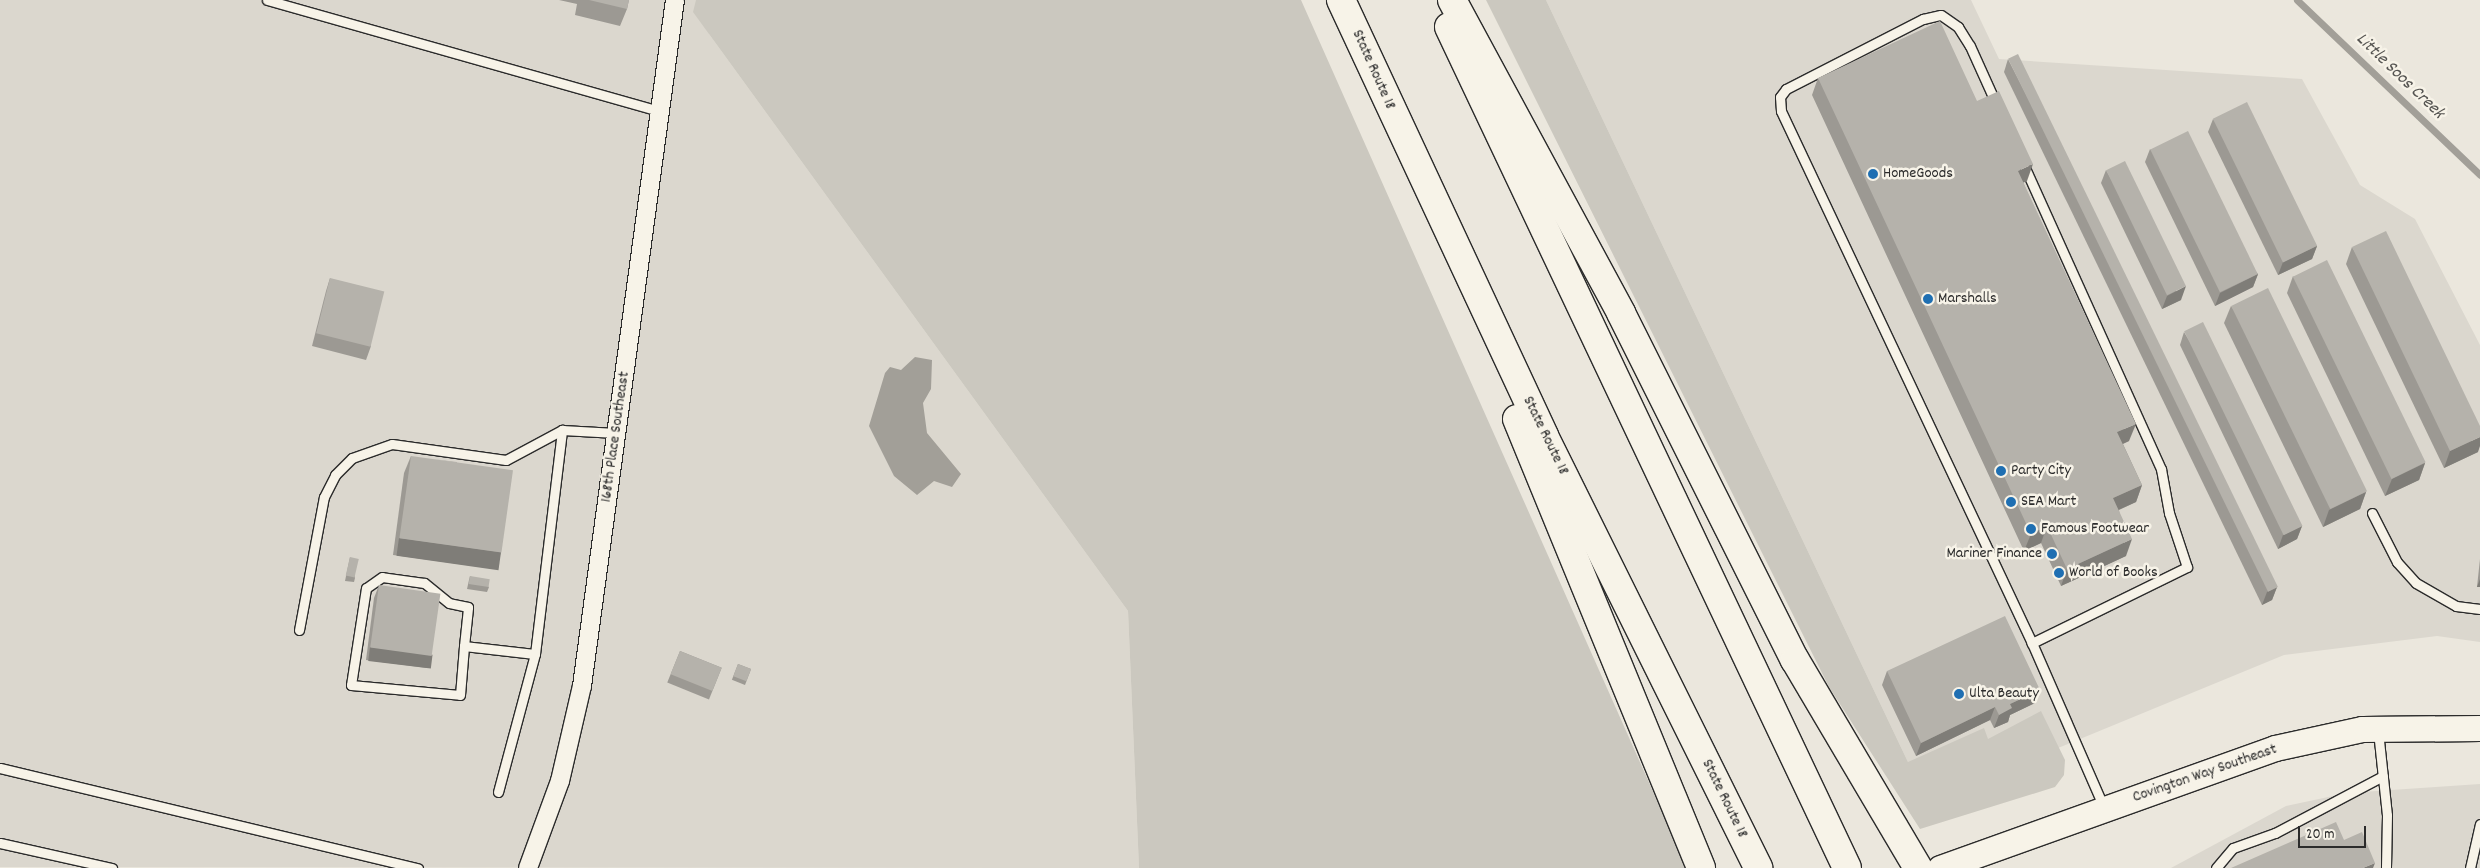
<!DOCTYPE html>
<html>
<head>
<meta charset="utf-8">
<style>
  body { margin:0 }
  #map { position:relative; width:2480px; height:868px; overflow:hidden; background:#ebe7dd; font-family:Dekko,sans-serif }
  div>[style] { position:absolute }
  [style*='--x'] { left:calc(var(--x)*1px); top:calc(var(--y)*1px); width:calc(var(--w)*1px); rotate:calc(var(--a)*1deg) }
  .built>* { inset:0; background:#dbd7ce }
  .green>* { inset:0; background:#cbc8bf }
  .water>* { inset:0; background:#a29f98 }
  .stream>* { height:7px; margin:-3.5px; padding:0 3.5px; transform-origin:3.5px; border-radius:3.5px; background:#a29f98 }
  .roads { filter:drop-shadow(1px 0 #2b2b2b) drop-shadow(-1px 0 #2b2b2b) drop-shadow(0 1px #2b2b2b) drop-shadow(0 -1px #2b2b2b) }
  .lane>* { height:9px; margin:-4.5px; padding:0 4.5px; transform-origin:4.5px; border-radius:4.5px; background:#f7f3e8 }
  .street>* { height:18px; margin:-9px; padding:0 9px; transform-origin:9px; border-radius:9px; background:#f7f3e8 }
  .secondary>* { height:25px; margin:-12.5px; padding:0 12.5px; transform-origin:12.5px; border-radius:12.5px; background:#f7f3e8 }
  .highway>* { height:28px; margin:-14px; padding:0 14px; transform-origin:14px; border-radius:14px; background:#f7f3e8 }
  .wall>* { inset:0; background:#9c9993; transform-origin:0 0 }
  .shaded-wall>* { inset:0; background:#7f7d78; transform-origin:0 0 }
  .building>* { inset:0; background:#b5b2ab; transform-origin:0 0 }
  .dots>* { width:14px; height:14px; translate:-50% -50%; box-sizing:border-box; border:2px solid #f7f3e8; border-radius:50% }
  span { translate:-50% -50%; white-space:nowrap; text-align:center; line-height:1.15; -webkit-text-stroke:5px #f7f3e8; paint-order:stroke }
  .street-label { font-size:16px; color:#2b2b2b }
  .poi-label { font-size:16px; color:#2b2b2b }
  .left { translate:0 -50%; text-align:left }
  .right { translate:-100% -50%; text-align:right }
  .water-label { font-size:18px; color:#555451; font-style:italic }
  .scale { position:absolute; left:2298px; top:826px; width:68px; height:22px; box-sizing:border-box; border:2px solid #2b2b2b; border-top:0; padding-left:6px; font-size:15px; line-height:18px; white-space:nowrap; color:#2b2b2b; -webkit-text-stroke:4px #f7f3e8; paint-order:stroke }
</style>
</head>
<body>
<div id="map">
  <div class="built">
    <div style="clip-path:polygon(0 0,713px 0,709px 34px,1128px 611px,1139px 868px,0 867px)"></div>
    <div style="clip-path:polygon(1546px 0,1971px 0,1999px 59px,2302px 79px,2360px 185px,2415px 219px,2480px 345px,2480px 642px,2437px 636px,2284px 655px,1927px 802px)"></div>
    <div style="clip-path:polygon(2480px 784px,2480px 868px,2171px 868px,2286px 806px,2347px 793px)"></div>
  </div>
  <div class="green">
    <div style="clip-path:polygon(696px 0,1301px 0,1687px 868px,1139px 868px,1128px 611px,693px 12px)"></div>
    <div style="clip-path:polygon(1486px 0,1546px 0,1908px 762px,1984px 728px,1988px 739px,2041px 711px,2065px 760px,2064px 775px,2055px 787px,1920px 829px,1829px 687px)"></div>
  </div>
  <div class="water">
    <div style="clip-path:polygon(915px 357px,932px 360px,931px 389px,923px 403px,927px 433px,961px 474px,952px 487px,934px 481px,917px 495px,894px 476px,869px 426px,885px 373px,890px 367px,901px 370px)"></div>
  </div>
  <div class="stream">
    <div style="--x:2297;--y:0;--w:253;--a:43.7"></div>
  </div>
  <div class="roads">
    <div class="lane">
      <div style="--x:267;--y:0;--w:408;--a:15.8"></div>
      <div style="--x:1941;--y:15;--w:21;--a:35"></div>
      <div style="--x:1958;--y:27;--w:22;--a:58"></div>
      <div style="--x:1970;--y:46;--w:464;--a:65.7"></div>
      <div style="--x:2161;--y:469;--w:45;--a:79.7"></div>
      <div style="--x:2169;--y:513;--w:57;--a:71.6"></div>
      <div style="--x:2187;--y:567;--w:173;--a:153.9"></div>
      <div style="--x:2032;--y:643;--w:588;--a:-115.26"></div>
      <div style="--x:1781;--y:111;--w:14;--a:-94"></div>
      <div style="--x:1780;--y:97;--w:10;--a:-53"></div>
      <div style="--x:1786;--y:89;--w:154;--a:-27.1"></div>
      <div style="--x:1923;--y:19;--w:18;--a:-13"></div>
      <div style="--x:2372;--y:513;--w:55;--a:63"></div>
      <div style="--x:2397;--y:562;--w:28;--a:48"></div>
      <div style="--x:2416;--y:583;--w:46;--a:29.9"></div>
      <div style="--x:2456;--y:606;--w:24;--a:7"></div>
      <div style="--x:299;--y:630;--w:135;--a:-79.4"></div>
      <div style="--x:324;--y:497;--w:25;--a:-63"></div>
      <div style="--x:335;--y:475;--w:24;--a:-45"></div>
      <div style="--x:352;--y:458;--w:42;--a:-19.3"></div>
      <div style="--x:392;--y:444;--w:115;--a:8"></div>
      <div style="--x:506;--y:460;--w:64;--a:-28.2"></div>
      <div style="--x:562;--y:430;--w:54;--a:3.2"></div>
      <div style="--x:2032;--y:643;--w:180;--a:66.4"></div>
      <div style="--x:464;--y:646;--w:39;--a:-84"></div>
      <div style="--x:468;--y:607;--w:19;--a:-168"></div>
      <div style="--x:449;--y:603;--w:32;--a:-141"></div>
      <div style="--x:424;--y:583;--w:42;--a:-171.9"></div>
      <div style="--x:382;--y:577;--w:19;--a:145"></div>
      <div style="--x:366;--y:588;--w:98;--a:98.8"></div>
      <div style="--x:351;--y:685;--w:109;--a:5.2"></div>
      <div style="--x:460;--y:695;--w:49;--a:-85.3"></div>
      <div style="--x:464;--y:646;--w:71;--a:6.4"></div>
      <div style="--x:2378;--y:731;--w:84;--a:83.9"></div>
      <div style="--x:2387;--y:815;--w:53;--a:91.1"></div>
      <div style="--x:0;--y:768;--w:430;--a:13.5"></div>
      <div style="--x:498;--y:792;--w:143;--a:-75"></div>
      <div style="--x:535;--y:654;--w:226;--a:-83.1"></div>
      <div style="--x:0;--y:843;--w:115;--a:12.6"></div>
      <div style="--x:2216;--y:868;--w:26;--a:-50"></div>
      <div style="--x:2233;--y:848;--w:45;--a:-19.7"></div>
      <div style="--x:2275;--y:833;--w:122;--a:-27.8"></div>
      <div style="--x:2470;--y:868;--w:45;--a:-77.2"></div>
    </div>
    <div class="street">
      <div style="--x:528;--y:868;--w:93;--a:-69.8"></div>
      <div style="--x:560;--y:781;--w:98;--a:-77"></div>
      <div style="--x:582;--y:686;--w:692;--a:-82.28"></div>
    </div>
    <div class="secondary">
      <div style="--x:1940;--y:868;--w:356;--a:-19.7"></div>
      <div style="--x:2275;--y:748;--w:89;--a:-12.3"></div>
      <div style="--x:2362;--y:729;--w:118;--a:-0.5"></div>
    </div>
    <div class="highway">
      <div style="--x:1341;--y:0;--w:481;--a:65"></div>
      <div style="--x:1544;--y:436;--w:482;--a:63.6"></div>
      <div style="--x:1452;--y:0;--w:356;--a:61.6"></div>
      <div style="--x:1621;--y:313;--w:388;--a:63.4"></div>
      <div style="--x:1795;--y:660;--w:242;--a:59.4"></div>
      <div style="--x:1449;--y:27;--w:930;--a:64.67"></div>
      <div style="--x:1517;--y:419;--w:485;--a:67.7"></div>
    </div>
  </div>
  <div class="wall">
    <div style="clip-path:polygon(559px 0,629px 0,627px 9px,620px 26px,575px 15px,577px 4px)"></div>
    <div style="clip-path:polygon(2008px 59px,2277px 587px,2272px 600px,2262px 605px,2004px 72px)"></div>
    <div style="clip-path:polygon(1818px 78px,1977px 101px,2027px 181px,2023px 182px,2129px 441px,2123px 444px,2142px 485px,2136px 502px,2119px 510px,2126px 556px,2061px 586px,2041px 543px,2024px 551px,1812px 95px)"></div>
    <div style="clip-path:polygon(2213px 119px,2317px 246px,2312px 259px,2278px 275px,2208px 132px)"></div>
    <div style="clip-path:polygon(2150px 149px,2258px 274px,2253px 287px,2215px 306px,2145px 162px)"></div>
    <div style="clip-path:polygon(2106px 170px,2181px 300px,2162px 309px,2101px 183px)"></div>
    <div style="clip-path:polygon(2352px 247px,2478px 452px,2444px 468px,2346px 264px)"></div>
    <div style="clip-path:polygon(2293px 276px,2425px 463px,2419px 480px,2385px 496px,2287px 293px)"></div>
    <div style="clip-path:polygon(330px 278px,371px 346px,366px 360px,312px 346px,326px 291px)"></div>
    <div style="clip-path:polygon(2231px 306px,2366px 492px,2360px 509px,2323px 527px,2224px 323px)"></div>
    <div style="clip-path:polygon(2184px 332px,2302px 526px,2297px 539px,2278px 549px,2180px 345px)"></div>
    <div style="clip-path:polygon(411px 456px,501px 552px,495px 569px,393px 555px,404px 473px)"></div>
    <div style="clip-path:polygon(350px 557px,355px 578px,354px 582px,345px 581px)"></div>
    <div style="clip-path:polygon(2480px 559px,2480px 587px,2477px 587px)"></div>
    <div style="clip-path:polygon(470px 576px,489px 587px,487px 592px,467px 589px,469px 580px)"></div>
    <div style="clip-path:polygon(379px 585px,427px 668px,366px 660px,374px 598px)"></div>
    <div style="left:680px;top:651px;width:45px;height:34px;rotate:22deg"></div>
    <div style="left:738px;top:664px;width:14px;height:17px;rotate:21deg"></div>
    <div style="clip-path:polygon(1887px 671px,2040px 690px,2035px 703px,2010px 715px,2008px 722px,1994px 728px,1990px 720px,1916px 756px,1882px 685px)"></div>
  </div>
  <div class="shaded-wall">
    <div style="clip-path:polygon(2033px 164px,2027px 181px,2011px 188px,2018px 171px)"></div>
    <div style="clip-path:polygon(2317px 246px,2312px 259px,2278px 275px,2283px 262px)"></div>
    <div style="clip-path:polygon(2258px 274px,2253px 287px,2215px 306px,2220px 293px)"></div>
    <div style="clip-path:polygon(2186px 286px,2181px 300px,2162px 309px,2167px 296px)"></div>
    <div style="clip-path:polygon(2136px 424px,2129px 441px,2111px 449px,2117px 432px)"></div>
    <div style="clip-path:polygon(2480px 437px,2480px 446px,2478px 452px,2444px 468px,2450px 451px)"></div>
    <div style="clip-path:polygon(2425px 463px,2419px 480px,2385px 496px,2392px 479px)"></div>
    <div style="clip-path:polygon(2142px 485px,2136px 502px,2107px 515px,2113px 498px)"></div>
    <div style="clip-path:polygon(2366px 492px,2360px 509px,2323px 527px,2329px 510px)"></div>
    <div style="clip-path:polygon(2047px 526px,2041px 543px,2024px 551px,2031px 534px)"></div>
    <div style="clip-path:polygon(2302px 526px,2297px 539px,2278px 549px,2283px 535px)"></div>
    <div style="left:399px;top:538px;width:103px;height:18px;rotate:8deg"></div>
    <div style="clip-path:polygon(2132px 539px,2126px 556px,2061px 586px,2067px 569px)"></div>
    <div style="clip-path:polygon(2480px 579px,2480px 587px,2477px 587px)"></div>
    <div style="clip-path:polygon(2277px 587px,2272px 600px,2262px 605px,2267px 592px)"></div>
    <div style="left:370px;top:647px;width:63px;height:14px;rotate:7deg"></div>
    <div style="clip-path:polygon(2040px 690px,2035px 703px,2010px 715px,2008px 722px,1994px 728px,1999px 715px,2010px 704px)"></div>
    <div style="clip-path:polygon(1995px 707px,1990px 720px,1916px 756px,1921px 743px)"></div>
    <div style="clip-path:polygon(2375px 863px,2373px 868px,2363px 868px)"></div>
  </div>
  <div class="building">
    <div style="clip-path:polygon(589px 0,629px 0,627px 9px)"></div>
    <div style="clip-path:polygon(1940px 21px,1977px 101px,1999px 91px,2033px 164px,2018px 171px,2136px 424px,2117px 432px,2142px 485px,2113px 498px,2132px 539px,2067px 569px,2047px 526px,2031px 534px,1818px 78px)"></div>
    <div style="left:2018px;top:54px;width:593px;height:11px;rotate:64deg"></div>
    <div style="left:2247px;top:102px;width:160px;height:38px;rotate:64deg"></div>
    <div style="left:2188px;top:131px;width:159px;height:42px;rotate:64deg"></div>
    <div style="left:2125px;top:161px;width:139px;height:21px;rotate:64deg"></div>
    <div style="clip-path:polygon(2386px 231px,2480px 426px,2480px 437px,2450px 451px,2352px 247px)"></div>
    <div style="left:2327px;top:260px;width:225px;height:38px;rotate:64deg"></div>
    <div style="left:330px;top:278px;width:56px;height:57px;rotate:14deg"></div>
    <div style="left:2268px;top:288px;width:226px;height:41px;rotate:64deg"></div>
    <div style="left:2203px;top:322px;width:227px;height:21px;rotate:64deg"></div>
    <div style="left:411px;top:456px;width:103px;height:83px;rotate:8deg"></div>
    <div style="clip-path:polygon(433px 459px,457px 462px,457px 463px)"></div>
    <div style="left:350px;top:557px;width:9px;height:19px;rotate:13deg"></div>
    <div style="left:470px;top:576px;width:20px;height:8px;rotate:9deg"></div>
    <div style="left:379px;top:585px;width:62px;height:63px;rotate:8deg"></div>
    <div style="clip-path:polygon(2005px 616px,2040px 690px,2010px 704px,2012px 708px,1999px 715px,1995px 707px,1921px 743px,1887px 671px)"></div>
    <div style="left:680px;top:651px;width:45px;height:25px;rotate:22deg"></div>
    <div style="left:738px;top:664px;width:14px;height:13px;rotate:21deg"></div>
    <div style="clip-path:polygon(2336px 822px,2344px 840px,2362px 832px,2375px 863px,2363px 868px,2231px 868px)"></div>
  </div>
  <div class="dots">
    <div style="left:1873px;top:174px;background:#1f6fb2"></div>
    <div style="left:1928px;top:299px;background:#1f6fb2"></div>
    <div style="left:2001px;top:471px;background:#1f6fb2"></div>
    <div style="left:2011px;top:502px;background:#1f6fb2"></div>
    <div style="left:2031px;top:529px;background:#1f6fb2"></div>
    <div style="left:2052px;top:554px;background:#1f6fb2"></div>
    <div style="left:2059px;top:573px;background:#1f6fb2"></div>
    <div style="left:1959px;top:694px;background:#1f6fb2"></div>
  </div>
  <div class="street-label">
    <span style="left:1373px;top:70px;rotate:66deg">State Route 18</span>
    <span style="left:1545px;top:436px;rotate:64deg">State Route 18</span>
    <span style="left:616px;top:437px;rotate:-82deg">168th Place Southeast</span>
    <span style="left:2205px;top:774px;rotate:-19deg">Covington Way Southeast</span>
    <span style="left:1724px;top:799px;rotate:64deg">State Route 18</span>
  </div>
  <div class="poi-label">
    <span class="left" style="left:1883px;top:174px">HomeGoods</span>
    <span class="left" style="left:1938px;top:299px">Marshalls</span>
    <span class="left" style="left:2011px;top:471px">Party City</span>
    <span class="left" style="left:2021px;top:502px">SEA Mart</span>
    <span class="left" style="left:2041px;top:529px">Famous Footwear</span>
    <span class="right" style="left:2042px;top:554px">Mariner Finance</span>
    <span class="left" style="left:2069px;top:573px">World of Books</span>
    <span class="left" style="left:1969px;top:694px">Ulta Beauty</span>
  </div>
  <div class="water-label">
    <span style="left:2399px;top:77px;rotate:44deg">Little Soos Creek</span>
  </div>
  <div class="scale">20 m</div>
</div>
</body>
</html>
